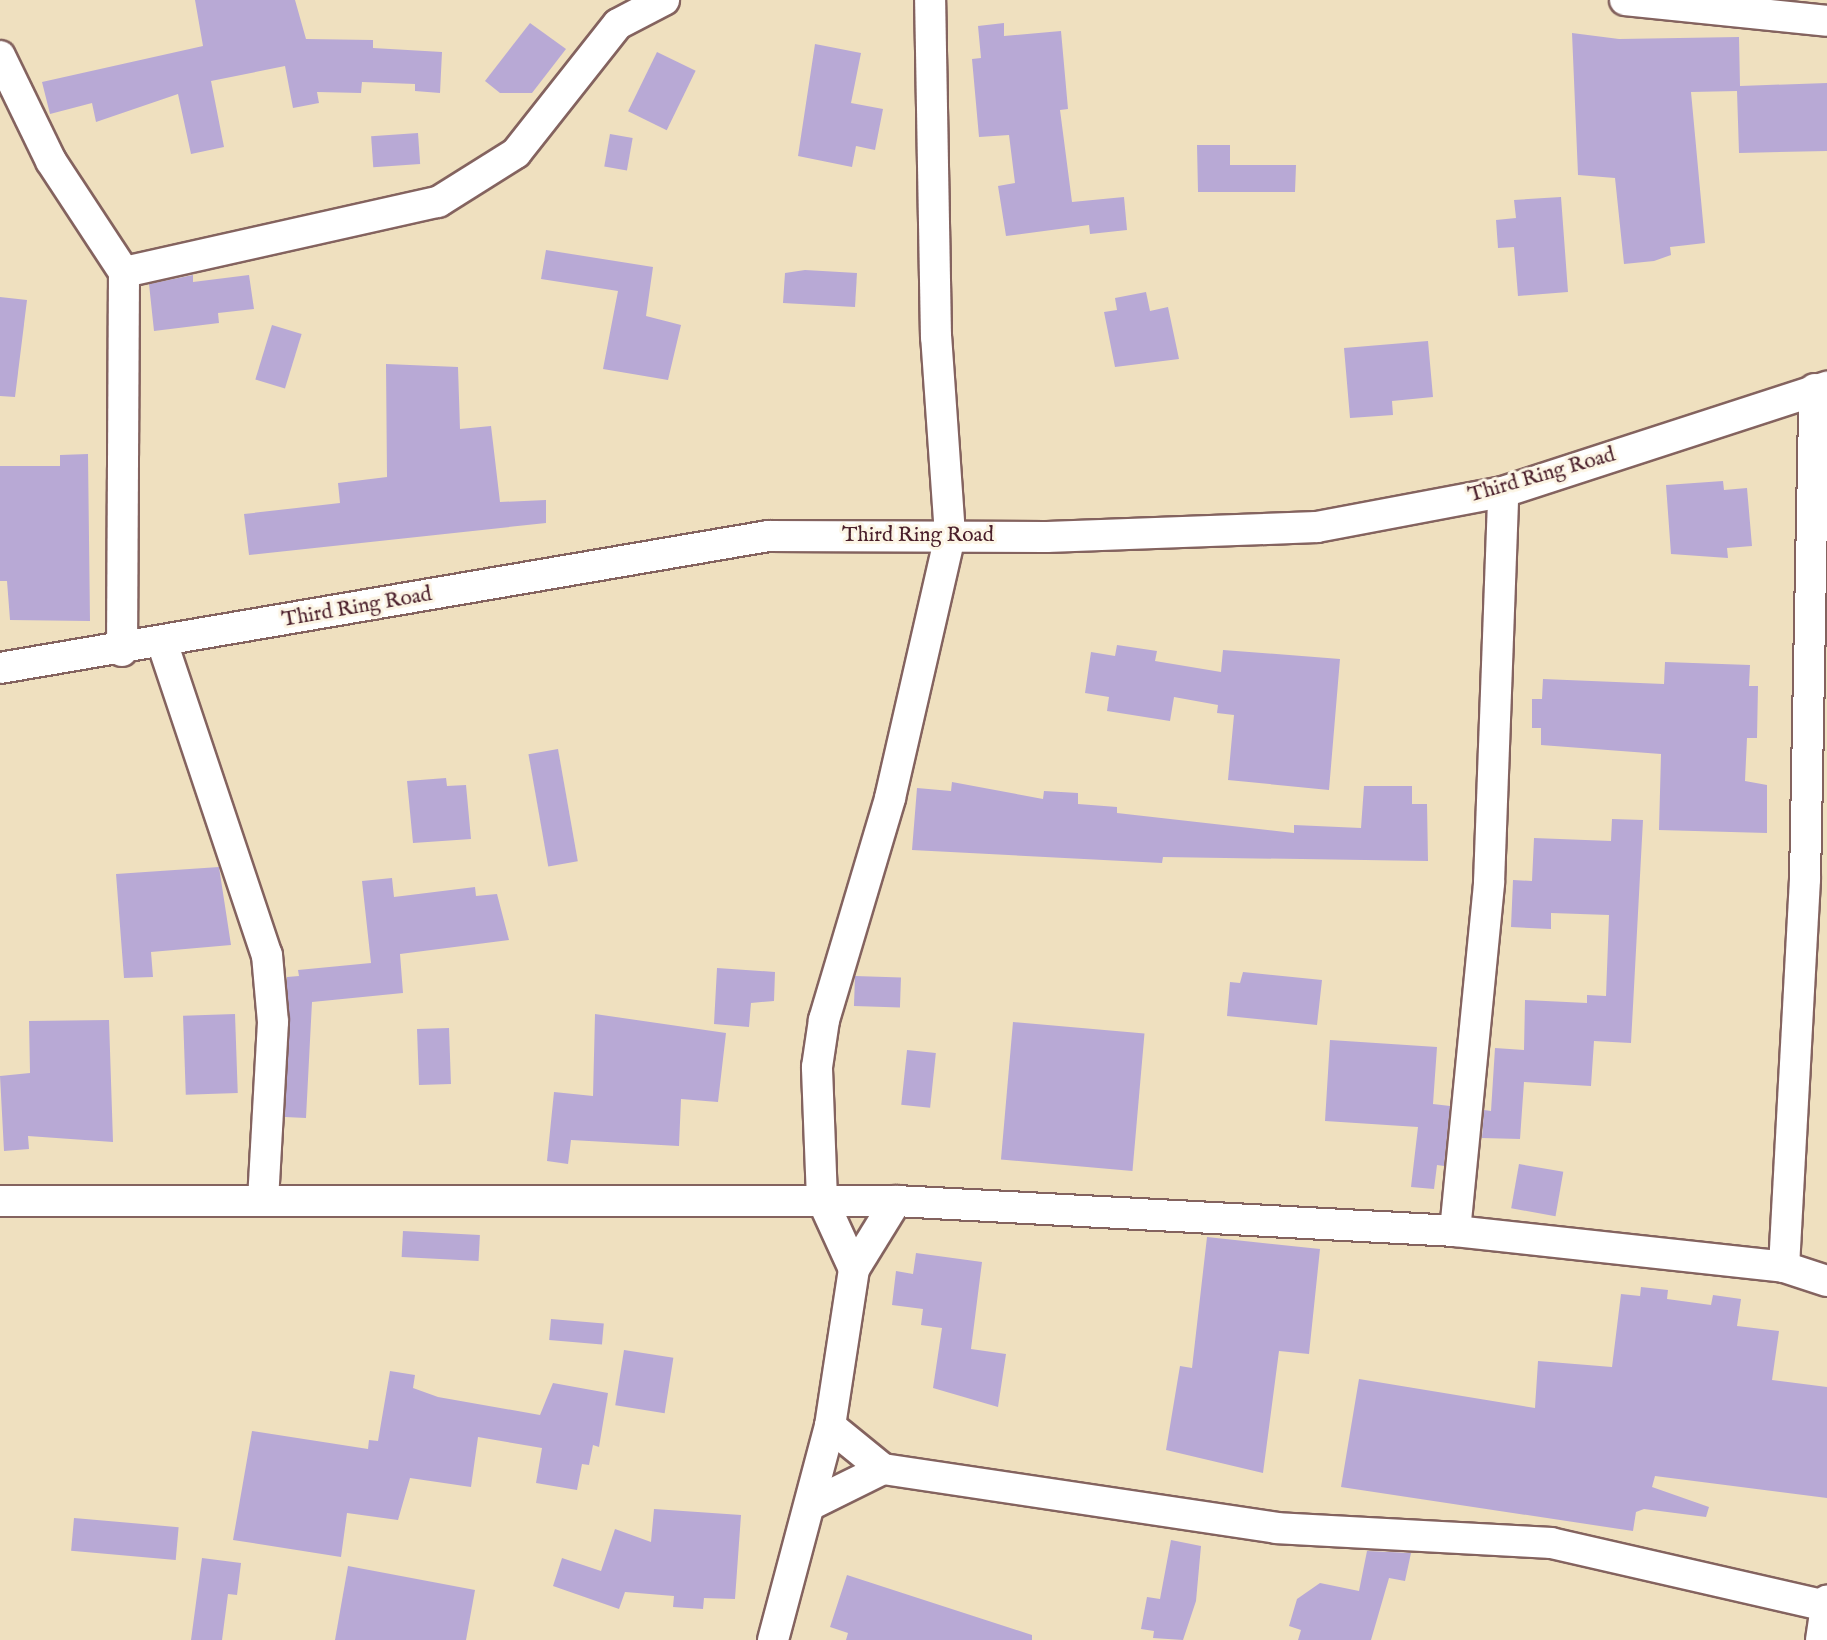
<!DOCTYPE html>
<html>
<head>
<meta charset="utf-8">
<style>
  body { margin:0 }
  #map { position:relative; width:1827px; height:1640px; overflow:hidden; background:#efe0bf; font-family:"IM FELL English",serif }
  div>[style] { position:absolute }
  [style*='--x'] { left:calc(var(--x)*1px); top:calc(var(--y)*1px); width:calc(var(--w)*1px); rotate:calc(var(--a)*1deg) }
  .building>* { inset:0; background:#b8a9d5; transform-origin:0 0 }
  .roads { filter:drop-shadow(2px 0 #84635f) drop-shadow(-2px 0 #84635f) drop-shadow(0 2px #84635f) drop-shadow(0 -2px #84635f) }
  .minor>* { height:30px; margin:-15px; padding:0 15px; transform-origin:15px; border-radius:15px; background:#fff }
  span { translate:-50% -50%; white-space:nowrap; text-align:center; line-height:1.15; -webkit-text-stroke:6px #fcf5e5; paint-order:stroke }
  .street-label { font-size:21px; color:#4a1f2b }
</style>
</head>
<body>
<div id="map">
  <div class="building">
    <div style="clip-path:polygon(195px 0,295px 0,306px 39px,373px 40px,373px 48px,442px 52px,440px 93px,415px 91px,415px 84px,362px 82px,361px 93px,317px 92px,319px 103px,293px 108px,285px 66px,211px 81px,224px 147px,191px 154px,178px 94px,96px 122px,92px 103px,50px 114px,42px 82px,203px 46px)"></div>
    <div style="clip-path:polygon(530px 23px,566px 49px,532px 93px,500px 93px,485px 81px)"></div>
    <div style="clip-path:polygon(1004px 23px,1004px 36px,1061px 31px,1068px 109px,1060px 110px,1072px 202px,1124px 197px,1127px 230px,1090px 234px,1089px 225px,1006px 236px,998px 186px,1015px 183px,1009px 135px,979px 137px,972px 59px,981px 58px,978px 26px)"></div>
    <div style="clip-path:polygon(1572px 33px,1619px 39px,1739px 37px,1740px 86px,1827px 83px,1827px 151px,1739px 153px,1737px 91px,1691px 92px,1705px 243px,1670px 247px,1671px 255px,1654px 261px,1624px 264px,1615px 178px,1578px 175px)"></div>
    <div style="clip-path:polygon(815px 44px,861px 53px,851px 103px,883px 109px,875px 150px,856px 146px,852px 167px,798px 156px)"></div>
    <div style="left:657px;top:52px;width:43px;height:66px;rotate:26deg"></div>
    <div style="left:418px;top:133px;width:31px;height:47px;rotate:86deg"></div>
    <div style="left:610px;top:134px;width:23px;height:33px;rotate:10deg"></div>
    <div style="clip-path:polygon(1197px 145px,1230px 145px,1230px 165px,1296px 165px,1295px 192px,1198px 192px)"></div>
    <div style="clip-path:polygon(1561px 197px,1568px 292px,1518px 296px,1514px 247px,1498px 248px,1496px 220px,1516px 218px,1514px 200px)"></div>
    <div style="clip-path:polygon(546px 250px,653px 267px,646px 316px,681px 325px,668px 380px,603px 369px,618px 291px,541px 279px)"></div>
    <div style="clip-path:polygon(805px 270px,857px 273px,855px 307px,783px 303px,785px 273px)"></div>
    <div style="clip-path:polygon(193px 275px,193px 282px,249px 275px,254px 309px,218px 313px,219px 323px,154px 331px,149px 284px)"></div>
    <div style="clip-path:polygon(1146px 292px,1150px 311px,1168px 307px,1179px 359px,1115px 367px,1104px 312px,1117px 310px,1115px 298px)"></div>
    <div style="clip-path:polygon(0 297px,27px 300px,15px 397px,0 396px)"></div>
    <div style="left:272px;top:325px;width:31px;height:57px;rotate:17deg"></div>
    <div style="clip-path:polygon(1428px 341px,1433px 397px,1392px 401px,1393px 415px,1350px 418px,1344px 348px)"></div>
    <div style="clip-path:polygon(386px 364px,458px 367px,460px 429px,491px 426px,500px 502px,546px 500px,546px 523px,249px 555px,244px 514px,340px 503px,338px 483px,387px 477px)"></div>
    <div style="clip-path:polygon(88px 454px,90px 621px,10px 620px,7px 581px,0 581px,0 466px,60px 466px,60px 455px)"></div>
    <div style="clip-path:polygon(1723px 481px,1724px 490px,1747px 488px,1752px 546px,1727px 548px,1728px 558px,1671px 554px,1666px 485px)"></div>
    <div style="clip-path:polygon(1117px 645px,1157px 651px,1155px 661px,1221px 672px,1223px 650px,1340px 659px,1329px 790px,1228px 780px,1234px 715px,1217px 713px,1218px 705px,1174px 697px,1170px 721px,1107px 711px,1109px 697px,1085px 693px,1091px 652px,1115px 656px)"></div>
    <div style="clip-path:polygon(1665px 662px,1750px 665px,1749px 686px,1758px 686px,1757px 738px,1747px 738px,1745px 781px,1767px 785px,1767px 833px,1659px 830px,1661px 754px,1541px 745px,1541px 728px,1532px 728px,1532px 699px,1542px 699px,1543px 679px,1664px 684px)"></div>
    <div style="left:558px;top:749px;width:114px;height:30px;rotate:80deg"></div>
    <div style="clip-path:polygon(446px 778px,447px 786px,466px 785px,471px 839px,413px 843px,407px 781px)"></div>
    <div style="clip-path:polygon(952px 782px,1043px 799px,1044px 791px,1078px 793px,1078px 804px,1117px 807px,1117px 813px,1294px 833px,1294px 825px,1361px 828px,1364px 786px,1412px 786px,1412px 804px,1427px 804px,1428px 861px,1163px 857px,1162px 863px,912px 850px,917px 788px,951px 791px)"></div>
    <div style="clip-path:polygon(1612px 819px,1643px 820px,1631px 1043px,1594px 1041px,1591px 1086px,1524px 1082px,1520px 1139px,1482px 1138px,1484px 1110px,1491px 1111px,1495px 1048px,1524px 1050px,1525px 1000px,1587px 1003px,1587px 995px,1606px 996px,1609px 915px,1551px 913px,1551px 929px,1511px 927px,1513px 880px,1532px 881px,1534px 838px,1611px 841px)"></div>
    <div style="clip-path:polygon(219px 867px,231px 945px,151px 952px,153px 977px,124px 978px,116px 874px)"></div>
    <div style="clip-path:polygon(392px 878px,394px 897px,475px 887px,476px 896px,497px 894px,509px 940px,400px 954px,403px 993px,312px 1002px,306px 1118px,285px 1117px,287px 977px,299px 976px,298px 970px,371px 963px,362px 881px)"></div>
    <div style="clip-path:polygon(717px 968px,775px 972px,774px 1001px,751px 1003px,749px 1027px,714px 1024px)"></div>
    <div style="clip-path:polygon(1243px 972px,1322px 980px,1317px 1025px,1227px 1016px,1230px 982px,1240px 983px)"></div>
    <div style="left:855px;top:976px;width:46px;height:30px;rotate:2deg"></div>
    <div style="left:235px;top:1014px;width:79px;height:52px;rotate:88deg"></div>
    <div style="clip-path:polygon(595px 1014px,726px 1033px,718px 1102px,681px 1099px,679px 1146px,571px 1140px,568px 1164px,547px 1161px,554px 1092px,593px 1096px)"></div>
    <div style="clip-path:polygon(109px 1020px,113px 1142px,28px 1136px,29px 1149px,4px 1151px,0 1076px,30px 1073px,29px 1021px)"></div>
    <div style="left:1013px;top:1022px;width:132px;height:138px;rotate:5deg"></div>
    <div style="left:449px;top:1028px;width:56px;height:32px;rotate:88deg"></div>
    <div style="clip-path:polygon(1330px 1040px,1437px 1047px,1433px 1104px,1450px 1106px,1444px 1166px,1437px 1165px,1434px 1189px,1411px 1187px,1418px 1127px,1325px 1121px)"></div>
    <div style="left:907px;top:1050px;width:29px;height:55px;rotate:6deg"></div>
    <div style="left:1519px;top:1164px;width:45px;height:45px;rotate:10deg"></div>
    <div style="left:403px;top:1231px;width:77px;height:26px;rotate:3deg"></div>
    <div style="clip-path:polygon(1207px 1237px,1320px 1249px,1309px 1354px,1279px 1351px,1263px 1473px,1166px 1450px,1180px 1366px,1192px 1368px)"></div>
    <div style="clip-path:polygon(916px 1253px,982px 1262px,971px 1349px,1006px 1354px,998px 1407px,933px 1388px,942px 1328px,921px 1325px,923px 1309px,892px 1305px,896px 1271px,913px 1274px)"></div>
    <div style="clip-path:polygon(1641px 1287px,1668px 1290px,1667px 1299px,1711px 1305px,1713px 1295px,1741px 1299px,1737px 1326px,1779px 1331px,1772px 1380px,1827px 1387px,1827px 1498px,1655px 1476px,1652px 1487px,1709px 1507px,1706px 1517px,1644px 1509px,1636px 1512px,1633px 1531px,1341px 1487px,1359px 1379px,1535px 1408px,1538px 1361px,1612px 1367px,1621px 1294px,1640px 1296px)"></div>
    <div style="left:551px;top:1319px;width:53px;height:21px;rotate:5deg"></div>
    <div style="left:624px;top:1350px;width:50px;height:56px;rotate:9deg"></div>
    <div style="clip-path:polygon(390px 1371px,415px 1375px,413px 1388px,438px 1397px,540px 1415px,553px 1383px,608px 1393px,599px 1447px,593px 1445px,589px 1465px,582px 1464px,577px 1490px,536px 1483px,542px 1448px,478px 1437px,471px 1487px,410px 1478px,398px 1520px,347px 1513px,341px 1557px,233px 1540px,252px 1431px,368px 1449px,369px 1440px,378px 1441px)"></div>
    <div style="clip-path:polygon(654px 1509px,741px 1515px,735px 1599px,704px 1598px,703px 1609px,673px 1607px,674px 1596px,625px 1592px,619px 1609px,553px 1586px,562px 1558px,601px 1571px,615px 1529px,651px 1542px)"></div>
    <div style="left:74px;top:1518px;width:105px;height:33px;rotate:5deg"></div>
    <div style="clip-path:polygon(1171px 1540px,1201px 1546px,1196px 1601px,1183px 1640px,1153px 1638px,1154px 1631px,1141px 1629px,1147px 1597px,1160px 1599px)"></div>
    <div style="clip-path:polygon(1367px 1551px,1411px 1553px,1405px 1581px,1389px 1578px,1371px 1640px,1298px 1640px,1301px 1630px,1289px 1626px,1297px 1599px,1320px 1583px,1359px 1591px)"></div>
    <div style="clip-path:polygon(202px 1558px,241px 1563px,237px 1595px,228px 1594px,222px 1640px,191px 1640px)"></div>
    <div style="clip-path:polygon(348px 1566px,475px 1590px,466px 1640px,335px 1640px)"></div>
    <div style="clip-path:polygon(847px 1575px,1032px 1635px,1032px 1640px,846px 1640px,848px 1633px,830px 1627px)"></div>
  </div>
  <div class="roads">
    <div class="minor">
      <div style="--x:1625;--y:0;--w:203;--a:5.9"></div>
      <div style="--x:0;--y:56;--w:117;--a:64.1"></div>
      <div style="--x:51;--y:161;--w:133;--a:56.7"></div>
      <div style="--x:124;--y:272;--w:379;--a:90.3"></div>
      <div style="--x:124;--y:272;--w:322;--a:-12.6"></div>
      <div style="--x:438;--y:202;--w:92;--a:-32.1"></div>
      <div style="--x:516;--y:153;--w:164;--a:-51.7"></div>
      <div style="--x:618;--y:24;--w:52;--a:-27.6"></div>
      <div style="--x:162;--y:642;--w:330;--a:71.5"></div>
      <div style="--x:267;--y:955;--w:67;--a:84.9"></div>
      <div style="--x:273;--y:1022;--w:178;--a:93.2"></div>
      <div style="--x:0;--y:668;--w:779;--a:-9.75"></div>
      <div style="--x:768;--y:536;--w:279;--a:0.2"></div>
      <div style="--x:1047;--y:537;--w:270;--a:-2.1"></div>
      <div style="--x:1317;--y:527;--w:189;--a:-10.7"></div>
      <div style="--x:1503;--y:492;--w:341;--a:-18"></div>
      <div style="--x:0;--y:1201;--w:896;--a:0"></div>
      <div style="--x:896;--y:1201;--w:560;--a:3.07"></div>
      <div style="--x:1455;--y:1231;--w:331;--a:6.2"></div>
      <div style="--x:1784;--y:1267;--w:45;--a:18"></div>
      <div style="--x:1455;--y:1231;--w:350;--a:-84.4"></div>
      <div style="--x:1489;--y:883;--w:391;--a:-87.9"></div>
      <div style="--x:1784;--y:1267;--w:388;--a:-86.9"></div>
      <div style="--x:1805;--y:880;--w:491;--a:-88.9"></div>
      <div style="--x:854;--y:1269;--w:80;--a:-58.3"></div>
      <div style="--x:830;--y:1426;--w:68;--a:39.1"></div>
      <div style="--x:810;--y:1505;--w:81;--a:-26.3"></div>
      <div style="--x:883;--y:1469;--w:397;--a:8.5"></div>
      <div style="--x:1276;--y:1528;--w:275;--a:3.1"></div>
      <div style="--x:1551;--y:1543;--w:283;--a:12.9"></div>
      <div style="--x:773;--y:1640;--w:221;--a:-75.1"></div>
      <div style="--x:830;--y:1426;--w:159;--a:-81.3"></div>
      <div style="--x:854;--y:1269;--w:77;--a:-114.6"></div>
      <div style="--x:822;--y:1199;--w:132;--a:-92.2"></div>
      <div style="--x:817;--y:1067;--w:48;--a:-81.5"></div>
      <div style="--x:824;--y:1020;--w:232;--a:-73.4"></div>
      <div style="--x:890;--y:798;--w:270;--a:-77.1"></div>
      <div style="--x:950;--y:535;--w:198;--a:-94"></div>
      <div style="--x:936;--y:337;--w:337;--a:-91"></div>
      <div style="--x:1821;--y:1640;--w:40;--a:-81.5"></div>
    </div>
  </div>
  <div class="street-label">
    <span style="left:1542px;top:476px;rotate:-16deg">Third Ring Road</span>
    <span style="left:918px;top:536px">Third Ring Road</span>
    <span style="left:357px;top:608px;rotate:-10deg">Third Ring Road</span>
  </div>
</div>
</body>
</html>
